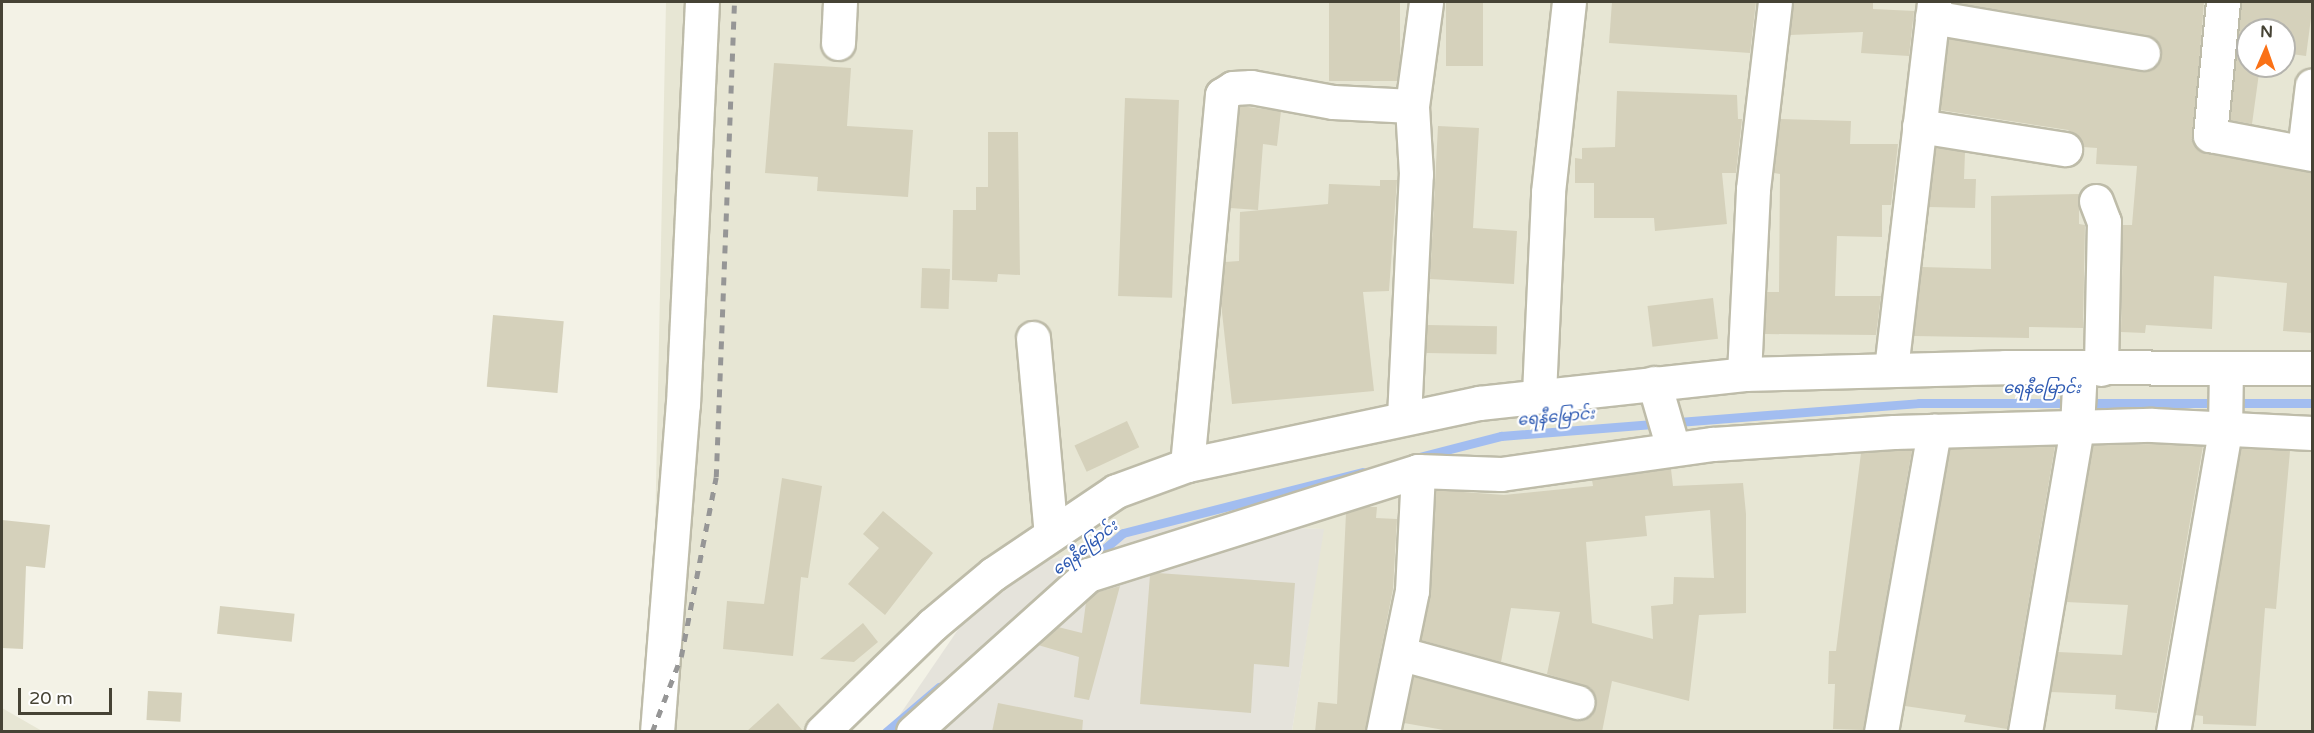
<!DOCTYPE html>
<html>
<head>
<meta charset="utf-8">
<style>
  body { margin:0 }
  #map { position:relative; width:2314px; height:733px; overflow:hidden; background:#f3f2e6; font-family:"Varela Round","Noto Sans Myanmar",sans-serif }
  div>[style] { position:absolute }
  [style*='--x'] { left:calc(var(--x)*1px); top:calc(var(--y)*1px); width:calc(var(--w)*1px); rotate:calc(var(--a)*1deg) }
  .residential>* { inset:0; background:#e7e6d4 }
  .industrial>* { inset:0; background:#e5e3db }
  .stream>* { height:9px; margin:-4.5px; padding:0 4.5px; transform-origin:4.5px; border-radius:4.5px; background:#a2bdf0 }
  .building>* { inset:0; background:#d5d1bb; transform-origin:0 0 }
  .roads { filter:drop-shadow(2px 0 #bebca9) drop-shadow(-2px 0 #bebca9) drop-shadow(0 2px #bebca9) drop-shadow(0 -2px #bebca9) }
  .street>* { height:33px; margin:-16.5px; padding:0 16.5px; transform-origin:16.5px; border-radius:16.5px; background:#fff }
  .rail>* { height:4.5px; margin-top:-2.25px; transform-origin:0; background:repeating-linear-gradient(90deg,#969696 0 8px,transparent 0 16px) }
  span { translate:-50% -50%; white-space:nowrap; text-align:center; line-height:1.15; -webkit-text-stroke:4.5px #fff; paint-order:stroke }
  .water-label { font-size:16px; color:#2e5ab2; font-style:italic }
  .frame { position:absolute; inset:0; border:3px solid #464335; pointer-events:none }
  .north { position:absolute; left:2236px; top:18px; width:60px; height:60px; box-sizing:border-box; background:#fff; border:2px solid #b5b4ae; border-radius:50%; rotate:2deg; font-size:16px; font-weight:700; line-height:24px; text-align:center; color:#464335 }
  .north::after { content:''; display:block; margin:auto; width:21px; height:27px; background:#fa7116; clip-path:polygon(50% 0,100% 100%,50% 72%,0 100%) }
  .scale { position:absolute; left:18px; top:688px; width:94px; height:27px; box-sizing:border-box; border:3px solid #464335; border-top:0; padding-left:8px; font-size:18px; line-height:21px; white-space:nowrap; color:#464335; -webkit-text-stroke:4px #fff; paint-order:stroke }
</style>
</head>
<body>
<div id="map">
  <div class="residential">
    <div style="clip-path:polygon(evenodd,666px 2px,2312px 2px,2312px 731px,1292px 731px,1323px 529px,1165px 524px,994px 577px,817px 731px,657px 732px,653px 631px,666px 2px,2248px 30px,2284px 30px,2284px 66px,2248px 66px,2248px 30px)"></div>
    <div style="clip-path:polygon(2px 708px,42px 731px,2px 731px)"></div>
  </div>
  <div class="industrial">
    <div style="clip-path:polygon(1165px 524px,1324px 529px,1292px 731px,888px 732px,994px 577px)"></div>
  </div>
  <div class="stream">
    <div style="--x:1419;--y:457;--w:85;--a:-14.4"></div>
    <div style="--x:1501;--y:436;--w:419;--a:-4.5"></div>
    <div style="--x:1919;--y:403;--w:393;--a:0"></div>
    <div style="--x:1090;--y:561;--w:43;--a:-40.3"></div>
    <div style="--x:1123;--y:533;--w:247;--a:-14.3"></div>
    <div style="--x:886;--y:732;--w:70;--a:-40.3"></div>
  </div>
  <div class="building">
    <div style="left:1329px;top:2px;width:71px;height:79px"></div>
    <div style="left:1446px;top:2px;width:37px;height:64px"></div>
    <div style="clip-path:polygon(1612px 2px,1756px 2px,1750px 53px,1609px 43px)"></div>
    <div style="clip-path:polygon(1793px 2px,1873px 2px,1873px 9px,1914px 11px,1909px 56px,1861px 53px,1863px 32px,1790px 35px)"></div>
    <div style="clip-path:polygon(1953px 2px,2204px 2px,2193px 142px,2207px 153px,2313px 172px,2313px 333px,2283px 331px,2287px 283px,2214px 276px,2212px 329px,2146px 325px,2145px 333px,2121px 332px,2123px 225px,2132px 225px,2137px 166px,2096px 164px,2097px 148px,2083px 147px,2068px 130px,1940px 110px,1949px 39px,2140px 71px,2158px 64px,2160px 46px,2146px 35px)"></div>
    <div style="clip-path:polygon(2241px 2px,2313px 3px,2306px 56px,2284px 53px,2284px 30px,2248px 30px,2248px 66px,2260px 66px,2252px 124px,2230px 120px)"></div>
    <div style="clip-path:polygon(774px 63px,851px 68px,847px 126px,913px 130px,908px 197px,817px 191px,818px 177px,765px 173px)"></div>
    <div style="clip-path:polygon(1617px 91px,1737px 95px,1738px 119px,1742px 119px,1736px 173px,1722px 173px,1727px 224px,1655px 231px,1654px 218px,1594px 218px,1594px 183px,1575px 183px,1575px 158px,1582px 159px,1582px 148px,1615px 147px)"></div>
    <div style="left:1125px;top:98px;width:54px;height:198px;rotate:2deg"></div>
    <div style="clip-path:polygon(1240px 106px,1281px 111px,1277px 146px,1263px 144px,1258px 210px,1230px 208px)"></div>
    <div style="clip-path:polygon(1780px 119px,1851px 121px,1850px 144px,1898px 144px,1891px 205px,1882px 205px,1882px 237px,1837px 236px,1835px 296px,1881px 296px,1876px 335px,1765px 334px,1767px 292px,1779px 292px,1780px 174px,1774px 173px)"></div>
    <div style="clip-path:polygon(1438px 126px,1479px 128px,1473px 228px,1517px 231px,1514px 284px,1430px 279px)"></div>
    <div style="clip-path:polygon(988px 132px,1018px 132px,1020px 275px,998px 274px,997px 282px,952px 280px,953px 210px,976px 210px,976px 187px,988px 187px)"></div>
    <div style="clip-path:polygon(1936px 148px,1965px 152px,1964px 179px,1976px 179px,1975px 208px,1929px 207px)"></div>
    <div style="clip-path:polygon(1380px 180px,1397px 180px,1389px 291px,1363px 292px,1374px 391px,1232px 404px,1221px 303px,1225px 262px,1239px 261px,1240px 212px,1328px 204px,1329px 184px,1380px 186px)"></div>
    <div style="clip-path:polygon(2079px 194px,2079px 224px,2085px 225px,2083px 328px,2029px 327px,2029px 338px,1914px 336px,1922px 267px,1991px 269px,1991px 196px)"></div>
    <div style="left:922px;top:268px;width:28px;height:40px;rotate:2deg"></div>
    <div style="left:1713px;top:298px;width:41px;height:66px;rotate:83deg"></div>
    <div style="left:493px;top:315px;width:71px;height:72px;rotate:5deg"></div>
    <div style="left:1427px;top:325px;width:70px;height:28px;rotate:1deg"></div>
    <div style="left:1127px;top:421px;width:29px;height:58px;rotate:65deg"></div>
    <div style="clip-path:polygon(2152px 444px,2203px 446px,2157px 713px,2115px 709px,2116px 695px,2051px 692px,2058px 652px,2122px 655px,2128px 605px,2066px 602px,2093px 445px)"></div>
    <div style="clip-path:polygon(2055px 446px,2007px 729px,1964px 722px,1966px 715px,1905px 706px,1950px 449px)"></div>
    <div style="clip-path:polygon(2241px 448px,2290px 451px,2276px 609px,2265px 608px,2256px 726px,2203px 724px,2203px 716px,2195px 715px)"></div>
    <div style="clip-path:polygon(1912px 450px,1863px 730px,1833px 729px,1835px 684px,1828px 684px,1829px 651px,1836px 651px,1861px 453px)"></div>
    <div style="clip-path:polygon(evenodd,1671px 469px,1673px 486px,1743px 483px,1746px 514px,1746px 613px,1699px 615px,1689px 701px,1612px 681px,1602px 732px,1455px 732px,1404px 723px,1414px 677px,1573px 720px,1591px 716px,1596px 706px,1591px 688px,1547px 674px,1560px 612px,1511px 608px,1501px 662px,1421px 640px,1431px 592px,1436px 490px,1504px 495px,1593px 486px,1592px 480px,1671px 469px,1710px 510px,1714px 578px,1674px 577px,1673px 604px,1651px 606px,1653px 639px,1592px 623px,1586px 542px,1647px 536px,1645px 516px,1710px 510px)"></div>
    <div style="clip-path:polygon(782px 478px,822px 486px,808px 578px,801px 577px,793px 656px,723px 649px,727px 601px,764px 604px)"></div>
    <div style="clip-path:polygon(1367px 507px,1377px 507px,1376px 518px,1397px 519px,1393px 589px,1365px 732px,1315px 732px,1318px 702px,1337px 704px,1346px 513px)"></div>
    <div style="clip-path:polygon(883px 511px,933px 553px,885px 615px,848px 584px,879px 548px,863px 534px)"></div>
    <div style="clip-path:polygon(2px 520px,50px 525px,45px 568px,26px 566px,23px 649px,2px 648px)"></div>
    <div style="clip-path:polygon(1158px 573px,1295px 583px,1289px 667px,1254px 664px,1251px 713px,1140px 704px,1150px 575px)"></div>
    <div style="clip-path:polygon(1120px 586px,1089px 700px,1074px 697px,1079px 657px,1038px 645px,1058px 627px,1082px 633px,1086px 602px,1098px 592px)"></div>
    <div style="left:220px;top:606px;width:75px;height:28px;rotate:6deg"></div>
    <div style="clip-path:polygon(863px 623px,878px 642px,854px 662px,820px 659px)"></div>
    <div style="left:148px;top:691px;width:34px;height:29px;rotate:3deg"></div>
    <div style="clip-path:polygon(778px 703px,804px 732px,746px 732px)"></div>
    <div style="clip-path:polygon(998px 703px,1083px 720px,1082px 732px,992px 732px)"></div>
  </div>
  <div class="roads">
    <div class="street">
      <div style="--x:2223;--y:2;--w:134;--a:95.6"></div>
      <div style="--x:2210;--y:135;--w:104;--a:10.6"></div>
      <div style="--x:1932;--y:17;--w:214;--a:9.7"></div>
      <div style="--x:838;--y:43;--w:41;--a:-87.2"></div>
      <div style="--x:1919;--y:126;--w:148;--a:9"></div>
      <div style="--x:2304;--y:151;--w:66;--a:-83.1"></div>
      <div style="--x:2096;--y:201;--w:22;--a:69"></div>
      <div style="--x:2104;--y:222;--w:147;--a:91.2"></div>
      <div style="--x:1033;--y:338;--w:197;--a:84.8"></div>
      <div style="--x:1891;--y:369;--w:370;--a:-83.3"></div>
      <div style="--x:1744;--y:374;--w:185;--a:-87.2"></div>
      <div style="--x:1753;--y:189;--w:188;--a:-83.3"></div>
      <div style="--x:1654;--y:383;--w:68;--a:73.7"></div>
      <div style="--x:1539;--y:394;--w:202;--a:-87.4"></div>
      <div style="--x:1548;--y:192;--w:191;--a:-83.7"></div>
      <div style="--x:1404;--y:417;--w:243;--a:-87.2"></div>
      <div style="--x:1416;--y:174;--w:68;--a:-93.4"></div>
      <div style="--x:1412;--y:106;--w:105;--a:-82.3"></div>
      <div style="--x:1187;--y:465;--w:372;--a:-84.6"></div>
      <div style="--x:1222;--y:95;--w:13;--a:-32"></div>
      <div style="--x:1233;--y:88;--w:18;--a:-3"></div>
      <div style="--x:1251;--y:87;--w:83;--a:10.4"></div>
      <div style="--x:1333;--y:102;--w:79;--a:2.9"></div>
      <div style="--x:1402;--y:654;--w:182;--a:15.3"></div>
      <div style="--x:657;--y:732;--w:329;--a:-85.5"></div>
      <div style="--x:683;--y:404;--w:402;--a:-87.3"></div>
      <div style="--x:822;--y:732;--w:153;--a:-44.2"></div>
      <div style="--x:932;--y:625;--w:80;--a:-39.9"></div>
      <div style="--x:993;--y:574;--w:148;--a:-34"></div>
      <div style="--x:1116;--y:491;--w:76;--a:-20.1"></div>
      <div style="--x:1187;--y:465;--w:299;--a:-12"></div>
      <div style="--x:1479;--y:403;--w:267;--a:-6.2"></div>
      <div style="--x:1744;--y:374;--w:261;--a:-1.5"></div>
      <div style="--x:2005;--y:367;--w:307;--a:0.2"></div>
      <div style="--x:913;--y:732;--w:235;--a:-41.9"></div>
      <div style="--x:1088;--y:575;--w:346;--a:-17.5"></div>
      <div style="--x:1418;--y:471;--w:83;--a:2.1"></div>
      <div style="--x:1501;--y:474;--w:214;--a:-8.1"></div>
      <div style="--x:1713;--y:444;--w:181;--a:-3.8"></div>
      <div style="--x:1894;--y:432;--w:258;--a:-1.6"></div>
      <div style="--x:2152;--y:425;--w:160;--a:2.9"></div>
      <div style="--x:1383;--y:732;--w:144;--a:-78.4"></div>
      <div style="--x:1412;--y:591;--w:120;--a:-87.1"></div>
      <div style="--x:1881;--y:732;--w:306;--a:-80"></div>
      <div style="--x:2025;--y:732;--w:309;--a:-80.3"></div>
      <div style="--x:2077;--y:427;--w:59;--a:-87.1"></div>
      <div style="--x:2173;--y:732;--w:305;--a:-80.2"></div>
      <div style="--x:2225;--y:431;--w:63;--a:-89.1"></div>
    </div>
  </div>
  <div class="rail">
    <div style="--x:652;--y:732;--w:80;--a:-68.9"></div>
    <div style="--x:681;--y:657;--w:183;--a:-79"></div>
    <div style="--x:716;--y:477;--w:475;--a:-87.8"></div>
  </div>
  <div class="water-label">
    <span style="left:2042px;top:388px">ရေနီမြောင်း</span>
    <span style="left:1556px;top:417px;rotate:-5deg">ရေနီမြောင်း</span>
    <span style="left:1085px;top:548px;rotate:-38deg">ရေနီမြောင်း</span>
  </div>
  <div class="frame"></div>
  <div class="north">N</div>
  <div class="scale">20 m</div>
</div>
</body>
</html>
